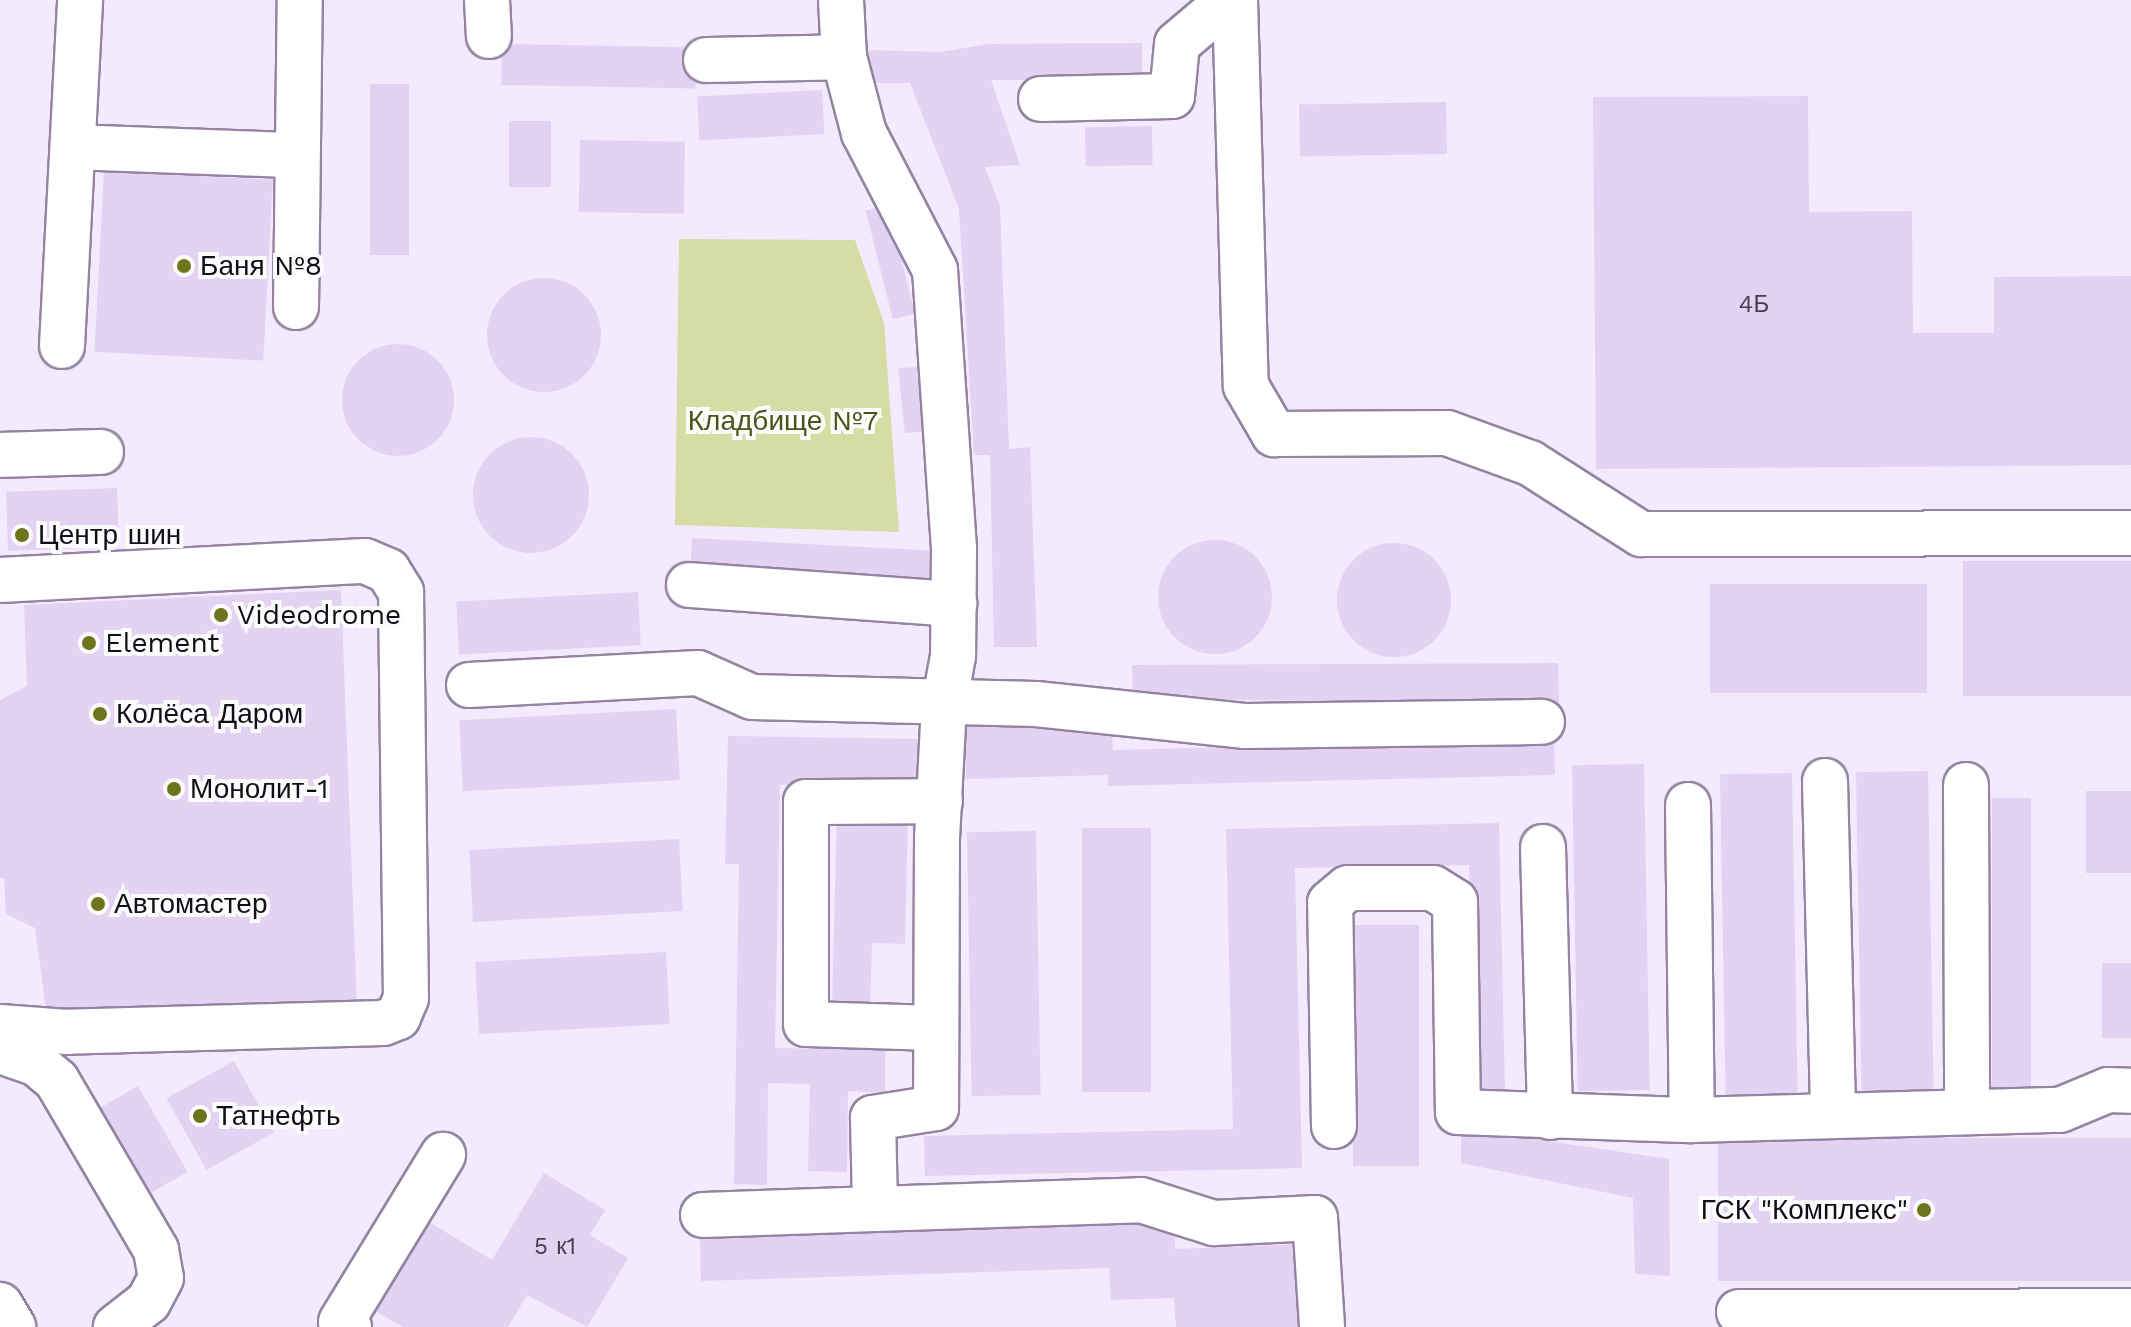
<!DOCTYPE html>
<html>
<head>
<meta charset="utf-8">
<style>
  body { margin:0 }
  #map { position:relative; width:2131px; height:1327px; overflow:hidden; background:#f4eafd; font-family:"Work Sans",sans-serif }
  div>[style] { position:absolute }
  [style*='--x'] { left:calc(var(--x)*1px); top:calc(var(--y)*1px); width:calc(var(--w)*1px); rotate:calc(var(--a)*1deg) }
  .green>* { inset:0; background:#d6dda4 }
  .building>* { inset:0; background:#e3d2f2; transform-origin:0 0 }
  .round { border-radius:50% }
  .roads { filter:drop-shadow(2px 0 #9484a1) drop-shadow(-2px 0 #9484a1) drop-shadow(0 2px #9484a1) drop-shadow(0 -2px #9484a1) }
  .minor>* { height:44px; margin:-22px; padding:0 22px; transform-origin:22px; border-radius:22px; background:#fff }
  .major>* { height:44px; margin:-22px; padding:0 22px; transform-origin:22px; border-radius:22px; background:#fff }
  .dots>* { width:22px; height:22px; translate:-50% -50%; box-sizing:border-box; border:4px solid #fcfcfc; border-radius:50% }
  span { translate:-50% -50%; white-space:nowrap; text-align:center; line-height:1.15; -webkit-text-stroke:8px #fcfcfc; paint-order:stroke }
  .number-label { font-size:24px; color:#463e4e }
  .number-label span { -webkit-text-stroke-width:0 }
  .poi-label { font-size:28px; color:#120d17 }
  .left { translate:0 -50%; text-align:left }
  .right { translate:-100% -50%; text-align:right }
  .park-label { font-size:28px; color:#4d5219 }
</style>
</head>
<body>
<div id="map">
  <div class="green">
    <div style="clip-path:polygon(679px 239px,855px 240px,884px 323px,899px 532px,675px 525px)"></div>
  </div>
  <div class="building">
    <div style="clip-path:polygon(1142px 43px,1142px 80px,991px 80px,1020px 165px,985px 167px,1000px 206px,1009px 449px,1030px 447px,1037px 647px,994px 647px,990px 455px,974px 455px,959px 209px,910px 83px,868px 83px,863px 50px,940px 52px,989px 44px)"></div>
    <div style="left:502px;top:44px;width:194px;height:41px;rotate:1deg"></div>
    <div style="left:370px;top:84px;width:39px;height:171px"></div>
    <div style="left:822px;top:90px;width:44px;height:125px;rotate:87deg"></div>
    <div style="clip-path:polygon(1808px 96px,1809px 212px,1912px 211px,1913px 333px,1994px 333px,1994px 277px,2131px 276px,2131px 465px,1596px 469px,1593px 97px)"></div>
    <div style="left:1446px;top:102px;width:52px;height:147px;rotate:89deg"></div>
    <div style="left:509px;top:121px;width:42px;height:66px"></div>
    <div style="left:1152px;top:126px;width:39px;height:67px;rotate:89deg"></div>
    <div style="left:580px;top:140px;width:105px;height:72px;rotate:1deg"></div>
    <div style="left:104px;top:171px;width:169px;height:181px;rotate:3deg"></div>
    <div style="left:888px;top:205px;width:112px;height:23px;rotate:76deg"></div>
    <div class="round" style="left:487px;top:278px;width:114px;height:114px"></div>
    <div class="round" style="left:342px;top:344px;width:112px;height:112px"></div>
    <div style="left:923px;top:366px;width:65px;height:25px;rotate:84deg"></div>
    <div class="round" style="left:473px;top:437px;width:116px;height:116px"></div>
    <div style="left:117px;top:488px;width:59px;height:111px;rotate:88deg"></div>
    <div style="left:692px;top:538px;width:244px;height:33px;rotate:3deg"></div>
    <div class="round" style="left:1158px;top:540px;width:114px;height:114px"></div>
    <div class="round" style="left:1337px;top:543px;width:114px;height:114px"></div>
    <div style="left:2131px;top:561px;width:135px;height:168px;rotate:90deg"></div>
    <div style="left:1927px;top:584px;width:109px;height:217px;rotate:90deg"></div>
    <div style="clip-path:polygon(341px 590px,357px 1008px,48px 1024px,35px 928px,6px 914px,4px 878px,0 878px,0 700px,27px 686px,24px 605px)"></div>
    <div style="left:638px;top:592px;width:53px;height:182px;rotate:87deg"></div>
    <div style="clip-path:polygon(1558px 663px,1559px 703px,1133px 699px,1132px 665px)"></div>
    <div style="left:676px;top:709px;width:71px;height:217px;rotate:87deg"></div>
    <div style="clip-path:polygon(1112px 721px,1113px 750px,1554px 739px,1555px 775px,1108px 786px,1108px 775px,966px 779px,965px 725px)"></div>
    <div style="clip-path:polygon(728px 736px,919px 739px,918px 787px,780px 785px,775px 1048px,885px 1050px,885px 1093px,848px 1091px,847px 1172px,808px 1171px,810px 1084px,768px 1083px,767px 1185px,734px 1184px,739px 864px,725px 864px)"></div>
    <div style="left:1644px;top:764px;width:326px;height:72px;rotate:89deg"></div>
    <div style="left:1928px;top:771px;width:326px;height:72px;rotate:89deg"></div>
    <div style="left:1792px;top:773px;width:327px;height:72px;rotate:89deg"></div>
    <div style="left:2086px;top:791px;width:45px;height:82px"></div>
    <div style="left:1992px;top:798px;width:39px;height:299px"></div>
    <div style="clip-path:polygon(837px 810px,908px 812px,905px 944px,872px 943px,870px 1008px,832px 1007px)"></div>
    <div style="clip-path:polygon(1499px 823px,1505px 1092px,1474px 1092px,1469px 865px,1295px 868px,1302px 1168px,925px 1176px,924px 1136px,1233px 1129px,1226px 829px)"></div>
    <div style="left:1082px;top:828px;width:69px;height:264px"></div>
    <div style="left:1036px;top:831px;width:264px;height:69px;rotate:89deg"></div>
    <div style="left:679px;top:839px;width:72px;height:210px;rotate:87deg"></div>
    <div style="left:1353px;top:925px;width:66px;height:241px"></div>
    <div style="left:666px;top:952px;width:72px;height:191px;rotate:87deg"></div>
    <div style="left:2131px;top:963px;width:75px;height:29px;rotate:90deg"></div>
    <div style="left:234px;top:1061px;width:82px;height:77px;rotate:61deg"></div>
    <div style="left:138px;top:1086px;width:99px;height:60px;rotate:60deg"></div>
    <div style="clip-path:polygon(1461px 1128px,1669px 1159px,1670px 1276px,1635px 1274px,1633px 1198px,1461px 1163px)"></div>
    <div style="left:1718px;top:1138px;width:413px;height:143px"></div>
    <div style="clip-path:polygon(544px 1173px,605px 1210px,590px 1235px,628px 1258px,587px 1327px,527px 1295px,508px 1327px,403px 1327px,375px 1311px,429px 1222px,492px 1260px)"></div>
    <div style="clip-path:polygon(1174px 1221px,1175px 1249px,1306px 1244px,1309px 1327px,1176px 1327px,1174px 1298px,1111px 1300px,1109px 1268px,701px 1281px,700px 1237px)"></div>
  </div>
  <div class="roads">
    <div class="minor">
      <div style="--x:487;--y:0;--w:36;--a:87"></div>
      <div style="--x:841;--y:0;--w:57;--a:87"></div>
      <div style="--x:844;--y:57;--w:79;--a:75.3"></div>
      <div style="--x:864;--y:133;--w:154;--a:62.6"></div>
      <div style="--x:935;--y:270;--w:280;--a:86.1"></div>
      <div style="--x:954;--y:549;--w:107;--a:90.5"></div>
      <div style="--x:953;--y:656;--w:50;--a:100.4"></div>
      <div style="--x:944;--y:705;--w:133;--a:93"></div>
      <div style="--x:937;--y:838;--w:270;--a:90.2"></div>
      <div style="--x:936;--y:1108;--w:64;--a:171"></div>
      <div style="--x:873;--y:1118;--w:91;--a:88.7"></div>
      <div style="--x:875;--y:1209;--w:266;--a:-1.9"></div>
      <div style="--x:1141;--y:1200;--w:77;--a:17.5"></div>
      <div style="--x:1214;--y:1223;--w:101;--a:-2.8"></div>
      <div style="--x:1315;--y:1218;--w:109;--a:86.3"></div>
      <div style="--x:1235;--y:0;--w:386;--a:88.4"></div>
      <div style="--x:1246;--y:386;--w:56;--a:59.7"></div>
      <div style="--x:1274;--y:434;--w:173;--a:-0.3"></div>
      <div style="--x:1447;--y:433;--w:88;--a:19.9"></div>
      <div style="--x:1530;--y:463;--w:132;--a:32.6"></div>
      <div style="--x:1641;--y:534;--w:490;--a:-0.1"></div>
      <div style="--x:706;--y:60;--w:138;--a:-1.2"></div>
      <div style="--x:1041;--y:99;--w:131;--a:-1.3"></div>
      <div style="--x:1172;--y:96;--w:52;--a:-84.5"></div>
      <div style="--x:1177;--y:44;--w:68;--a:-40.2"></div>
      <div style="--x:73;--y:147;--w:222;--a:2.1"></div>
      <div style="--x:296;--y:307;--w:307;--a:-89.3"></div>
      <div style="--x:62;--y:346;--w:346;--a:-87"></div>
      <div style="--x:0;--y:455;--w:101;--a:-1.7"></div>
      <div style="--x:0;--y:580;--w:365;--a:-3"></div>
      <div style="--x:365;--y:561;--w:25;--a:23"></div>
      <div style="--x:388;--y:571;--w:25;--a:58"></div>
      <div style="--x:401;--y:592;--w:406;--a:89.3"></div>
      <div style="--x:406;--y:998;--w:21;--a:113"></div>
      <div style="--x:398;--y:1017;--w:16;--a:158"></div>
      <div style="--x:383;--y:1023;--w:316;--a:178.4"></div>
      <div style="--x:67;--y:1032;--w:67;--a:-175.7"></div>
      <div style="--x:689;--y:585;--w:266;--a:4.1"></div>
      <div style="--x:469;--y:685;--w:229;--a:-3"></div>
      <div style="--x:698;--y:673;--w:59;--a:24"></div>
      <div style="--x:752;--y:697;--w:284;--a:1.4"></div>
      <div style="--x:1036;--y:704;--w:211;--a:6"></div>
      <div style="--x:1246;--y:726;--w:296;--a:-0.8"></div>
      <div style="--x:1825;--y:781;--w:335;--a:88.6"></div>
      <div style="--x:1966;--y:785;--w:327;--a:89.8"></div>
      <div style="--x:1688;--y:805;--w:315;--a:89.3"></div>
      <div style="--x:1543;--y:847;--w:270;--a:88.5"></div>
      <div style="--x:936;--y:1028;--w:130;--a:-178.2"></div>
      <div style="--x:806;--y:1024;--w:222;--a:-90"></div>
      <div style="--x:806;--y:802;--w:134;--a:-0.4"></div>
      <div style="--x:0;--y:1051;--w:39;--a:19"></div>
      <div style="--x:37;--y:1064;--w:26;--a:40"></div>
      <div style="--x:57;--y:1081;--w:196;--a:59.6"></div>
      <div style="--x:156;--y:1250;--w:28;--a:80"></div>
      <div style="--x:161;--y:1278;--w:27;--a:118"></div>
      <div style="--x:148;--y:1302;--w:41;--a:142"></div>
      <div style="--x:1334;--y:1126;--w:223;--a:-91"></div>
      <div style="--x:1330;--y:903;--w:23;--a:-40"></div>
      <div style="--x:1348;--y:888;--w:85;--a:0"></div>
      <div style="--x:1433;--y:888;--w:26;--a:32"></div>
      <div style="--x:1455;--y:902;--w:210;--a:89.2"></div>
      <div style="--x:1458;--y:1112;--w:234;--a:2"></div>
      <div style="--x:1692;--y:1120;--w:368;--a:-1.6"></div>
      <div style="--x:2060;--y:1110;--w:52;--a:-22.6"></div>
      <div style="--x:2108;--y:1090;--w:23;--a:2"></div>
      <div style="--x:703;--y:1215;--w:172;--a:-2"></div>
      <div style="--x:1739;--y:1312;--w:392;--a:-0.1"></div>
      <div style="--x:349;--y:1327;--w:9;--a:-148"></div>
      <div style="--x:341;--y:1322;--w:196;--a:-58.6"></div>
    </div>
    <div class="major">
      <div style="--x:0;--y:1305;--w:26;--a:59"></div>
    </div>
  </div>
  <div class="dots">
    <div style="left:184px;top:266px;background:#6c741c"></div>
    <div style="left:22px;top:535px;background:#6c741c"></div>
    <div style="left:221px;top:615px;background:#6c741c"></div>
    <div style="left:89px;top:643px;background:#6c741c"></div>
    <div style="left:100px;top:714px;background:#6c741c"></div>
    <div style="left:174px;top:789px;background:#6c741c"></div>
    <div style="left:98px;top:904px;background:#6c741c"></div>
    <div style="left:200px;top:1116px;background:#6c741c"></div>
    <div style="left:1924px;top:1210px;background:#6c741c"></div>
  </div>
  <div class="number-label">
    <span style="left:1754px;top:305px">4Б</span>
    <span style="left:555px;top:1247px">5 к1</span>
  </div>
  <div class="poi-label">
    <span class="left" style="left:200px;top:266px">Баня №8</span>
    <span class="left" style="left:38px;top:535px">Центр шин</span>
    <span class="left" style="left:237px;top:615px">Videodrome</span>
    <span class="left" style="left:105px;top:643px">Element</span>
    <span class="left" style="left:116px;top:714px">Колёса Даром</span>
    <span class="left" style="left:190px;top:789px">Монолит-1</span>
    <span class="left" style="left:114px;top:904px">Автомастер</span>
    <span class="left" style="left:216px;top:1116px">Татнефть</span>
    <span class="right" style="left:1908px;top:1210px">ГСК "Комплекс"</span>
  </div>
  <div class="park-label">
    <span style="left:783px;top:421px">Кладбище №7</span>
  </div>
</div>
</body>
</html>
